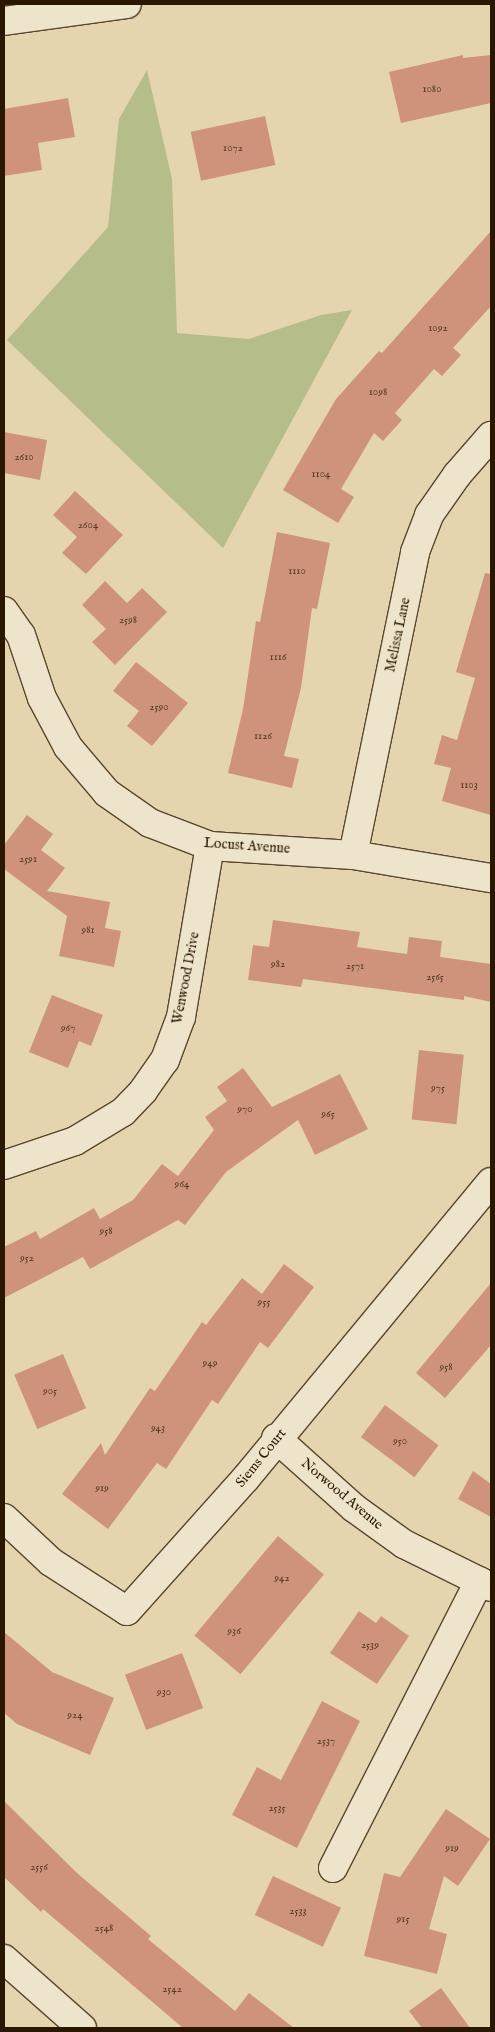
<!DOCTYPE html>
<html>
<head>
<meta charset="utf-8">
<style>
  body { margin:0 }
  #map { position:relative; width:495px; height:2032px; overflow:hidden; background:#e5d5af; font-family:"IM FELL English",serif }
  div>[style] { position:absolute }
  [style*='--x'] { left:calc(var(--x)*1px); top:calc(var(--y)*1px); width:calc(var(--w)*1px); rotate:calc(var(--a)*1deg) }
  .green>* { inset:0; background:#b5bd8b }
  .building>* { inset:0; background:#cf937c; transform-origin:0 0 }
  .roads { filter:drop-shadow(1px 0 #59462c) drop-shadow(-1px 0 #59462c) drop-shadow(0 1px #59462c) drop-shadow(0 -1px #59462c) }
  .minor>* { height:28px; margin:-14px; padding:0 14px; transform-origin:14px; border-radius:14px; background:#eee4cb }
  span { translate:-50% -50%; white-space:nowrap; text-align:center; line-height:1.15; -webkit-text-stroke:4px #eee4cb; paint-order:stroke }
  .number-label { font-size:11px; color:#53361f }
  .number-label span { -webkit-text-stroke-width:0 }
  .street-label { font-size:14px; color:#2a1700 }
  .frame { position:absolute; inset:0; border:5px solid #2a1700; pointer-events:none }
</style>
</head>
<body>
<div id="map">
  <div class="green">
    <div style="clip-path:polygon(147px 70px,172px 179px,177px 333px,249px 339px,321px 315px,352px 310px,223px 548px,7px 340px,108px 227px,119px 119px)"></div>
  </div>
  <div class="building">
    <div style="clip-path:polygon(463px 55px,463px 58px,491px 55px,491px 103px,401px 123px,389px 72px)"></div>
    <div style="clip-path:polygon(68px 98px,75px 137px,38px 143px,42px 170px,4px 176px,4px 109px)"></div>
    <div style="left:265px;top:116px;width:50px;height:76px;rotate:78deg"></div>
    <div style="clip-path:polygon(491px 231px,491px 306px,453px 348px,461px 355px,442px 376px,434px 369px,395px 413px,402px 420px,383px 441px,374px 433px,341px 489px,354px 497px,338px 523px,283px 490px,336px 399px,379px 351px,382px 353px)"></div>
    <div style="clip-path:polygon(4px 432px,47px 440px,40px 480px,4px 473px)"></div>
    <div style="clip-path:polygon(75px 491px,123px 535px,86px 574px,62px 553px,77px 537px,53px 515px)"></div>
    <div style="clip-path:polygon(277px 532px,330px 543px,317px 609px,312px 608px,301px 688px,284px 756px,299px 759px,292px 788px,228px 773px,243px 709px,256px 621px,260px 622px)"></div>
    <div style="clip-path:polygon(485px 573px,491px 574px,491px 815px,442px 801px,451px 768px,434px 764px,442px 735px,457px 740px,475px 678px,456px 672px)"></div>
    <div style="clip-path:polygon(105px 581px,127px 603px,142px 588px,167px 612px,115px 665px,92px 642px,106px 629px,82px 605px)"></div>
    <div style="clip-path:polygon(136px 662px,188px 703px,152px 746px,127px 726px,139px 711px,113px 691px)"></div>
    <div style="clip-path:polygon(27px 815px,53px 834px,41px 850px,65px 868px,47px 891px,110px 902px,105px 928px,121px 931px,114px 967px,59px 956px,67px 916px,4px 869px,4px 845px)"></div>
    <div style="clip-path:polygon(273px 920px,360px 932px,357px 947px,407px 954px,409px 937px,442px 941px,440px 957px,491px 964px,491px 1002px,464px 996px,464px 1000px,303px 979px,301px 987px,248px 980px,253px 945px,269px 947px)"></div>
    <div style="clip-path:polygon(52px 995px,103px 1015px,91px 1046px,79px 1041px,68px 1068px,29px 1052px)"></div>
    <div style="left:419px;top:1050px;width:45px;height:70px;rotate:6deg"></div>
    <div style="clip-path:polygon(243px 1068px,272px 1107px,340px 1074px,368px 1129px,315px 1155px,298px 1120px,226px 1172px,185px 1225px,178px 1220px,90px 1269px,83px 1257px,4px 1298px,4px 1247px,36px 1231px,40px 1239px,94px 1208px,100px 1219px,133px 1200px,162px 1164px,178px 1176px,214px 1130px,205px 1117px,227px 1101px,217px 1087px)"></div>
    <div style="clip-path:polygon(284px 1264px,314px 1287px,268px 1348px,260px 1342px,218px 1404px,212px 1400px,166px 1469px,157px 1463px,108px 1529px,62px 1494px,101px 1443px,105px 1455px,150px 1388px,155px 1391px,202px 1322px,206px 1325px,242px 1278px,262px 1294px)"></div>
    <div style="clip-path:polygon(491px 1283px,491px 1345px,445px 1398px,416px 1373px)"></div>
    <div style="left:63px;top:1354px;width:59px;height:53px;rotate:67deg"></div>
    <div style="left:385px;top:1405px;width:67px;height:40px;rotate:37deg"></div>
    <div style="clip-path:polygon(473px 1471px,491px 1484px,491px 1517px,458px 1499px)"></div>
    <div style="left:278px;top:1536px;width:60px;height:130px;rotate:40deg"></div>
    <div style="clip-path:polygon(359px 1611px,376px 1623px,381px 1616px,409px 1636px,377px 1684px,330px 1653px)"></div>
    <div style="clip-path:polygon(4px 1632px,52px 1672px,114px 1698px,90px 1755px,17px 1724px,4px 1713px)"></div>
    <div style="left:182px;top:1653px;width:59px;height:61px;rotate:69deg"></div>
    <div style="clip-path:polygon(322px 1701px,360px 1721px,297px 1848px,232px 1815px,257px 1767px,281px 1780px)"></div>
    <div style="clip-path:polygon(4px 1801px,77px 1873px,151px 1936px,148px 1939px,235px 2011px,249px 1993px,294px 2028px,183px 2028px,43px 1909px,41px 1912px,4px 1877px)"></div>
    <div style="clip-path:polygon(446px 1809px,490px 1839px,458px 1886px,444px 1876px,429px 1929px,447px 1934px,437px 1974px,364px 1956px,384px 1873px,400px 1877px)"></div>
    <div style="left:273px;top:1876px;width:75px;height:43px;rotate:25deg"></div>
    <div style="clip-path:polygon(441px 1988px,470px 2028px,422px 2028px,409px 2011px)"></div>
  </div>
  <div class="roads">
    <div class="minor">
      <div style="--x:4;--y:21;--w:124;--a:-7.9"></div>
      <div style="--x:4;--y:611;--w:29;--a:55"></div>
      <div style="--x:21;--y:635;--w:66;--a:71.6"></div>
      <div style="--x:42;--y:698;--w:55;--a:62"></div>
      <div style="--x:68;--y:747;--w:60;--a:49.7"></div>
      <div style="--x:107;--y:793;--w:52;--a:34.9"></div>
      <div style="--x:150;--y:823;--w:64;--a:21"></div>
      <div style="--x:210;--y:846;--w:143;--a:3.6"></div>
      <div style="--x:353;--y:855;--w:140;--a:9.5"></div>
      <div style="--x:353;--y:855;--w:309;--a:-78.4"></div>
      <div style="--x:415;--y:552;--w:40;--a:-69"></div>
      <div style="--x:429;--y:515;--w:49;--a:-55"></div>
      <div style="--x:457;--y:475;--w:52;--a:-48.9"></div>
      <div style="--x:4;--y:1165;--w:75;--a:-18.7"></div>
      <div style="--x:75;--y:1141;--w:56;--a:-31.1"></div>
      <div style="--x:123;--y:1112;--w:29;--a:-46"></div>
      <div style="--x:143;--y:1091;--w:38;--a:-55"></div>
      <div style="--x:165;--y:1060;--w:46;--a:-69.6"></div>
      <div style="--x:181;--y:1017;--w:173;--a:-80.4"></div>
      <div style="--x:276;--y:1438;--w:105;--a:41.9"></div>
      <div style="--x:354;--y:1508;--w:62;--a:35.8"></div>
      <div style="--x:404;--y:1544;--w:97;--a:26.3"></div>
      <div style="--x:4;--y:1518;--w:64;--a:43.1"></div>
      <div style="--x:51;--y:1562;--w:90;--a:32.8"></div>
      <div style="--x:127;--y:1611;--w:178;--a:-48.2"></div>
      <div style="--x:246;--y:1478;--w:384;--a:-50.4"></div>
      <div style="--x:333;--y:1868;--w:322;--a:-63"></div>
      <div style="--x:4;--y:1959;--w:104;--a:41.5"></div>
    </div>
  </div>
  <div class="number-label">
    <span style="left:432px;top:89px">1080</span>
    <span style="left:233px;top:148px">1072</span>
    <span style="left:438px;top:328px">1092</span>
    <span style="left:378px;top:392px">1098</span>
    <span style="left:24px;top:457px">2610</span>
    <span style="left:321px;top:474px">1104</span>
    <span style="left:88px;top:525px">2604</span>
    <span style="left:297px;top:571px">1110</span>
    <span style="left:128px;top:620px">2598</span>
    <span style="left:278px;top:657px">1116</span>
    <span style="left:159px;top:707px">2590</span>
    <span style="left:263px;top:736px">1126</span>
    <span style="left:469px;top:785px">1103</span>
    <span style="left:28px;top:859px">2591</span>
    <span style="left:88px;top:930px">981</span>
    <span style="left:278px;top:964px">982</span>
    <span style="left:355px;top:966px">2571</span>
    <span style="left:435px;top:977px">2565</span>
    <span style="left:68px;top:1028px">967</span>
    <span style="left:438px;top:1088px">975</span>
    <span style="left:245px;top:1109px">970</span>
    <span style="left:328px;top:1114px">965</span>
    <span style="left:182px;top:1184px">964</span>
    <span style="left:106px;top:1231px">958</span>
    <span style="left:27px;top:1258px">952</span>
    <span style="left:264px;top:1302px">955</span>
    <span style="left:210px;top:1363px">949</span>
    <span style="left:446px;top:1367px">958</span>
    <span style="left:50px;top:1391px">905</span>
    <span style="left:158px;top:1428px">943</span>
    <span style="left:400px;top:1441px">950</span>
    <span style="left:102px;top:1488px">919</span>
    <span style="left:282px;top:1578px">942</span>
    <span style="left:234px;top:1631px">936</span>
    <span style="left:370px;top:1645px">2539</span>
    <span style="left:164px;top:1692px">930</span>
    <span style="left:75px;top:1715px">924</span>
    <span style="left:326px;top:1741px">2537</span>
    <span style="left:277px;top:1808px">2535</span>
    <span style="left:452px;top:1848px">919</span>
    <span style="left:39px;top:1867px">2556</span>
    <span style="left:298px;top:1911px">2533</span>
    <span style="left:403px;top:1919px">915</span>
    <span style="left:104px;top:1928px">2548</span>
    <span style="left:172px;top:1989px">2542</span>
  </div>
  <div class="street-label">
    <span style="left:398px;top:635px;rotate:-78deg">Melissa Lane</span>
    <span style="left:247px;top:846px;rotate:4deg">Locust Avenue</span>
    <span style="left:186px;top:978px;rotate:-79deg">Wenwood Drive</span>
    <span style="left:261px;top:1458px;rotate:-51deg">Siems Court</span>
    <span style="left:342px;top:1494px;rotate:40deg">Norwood Avenue</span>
  </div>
  <div class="frame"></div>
</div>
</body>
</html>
